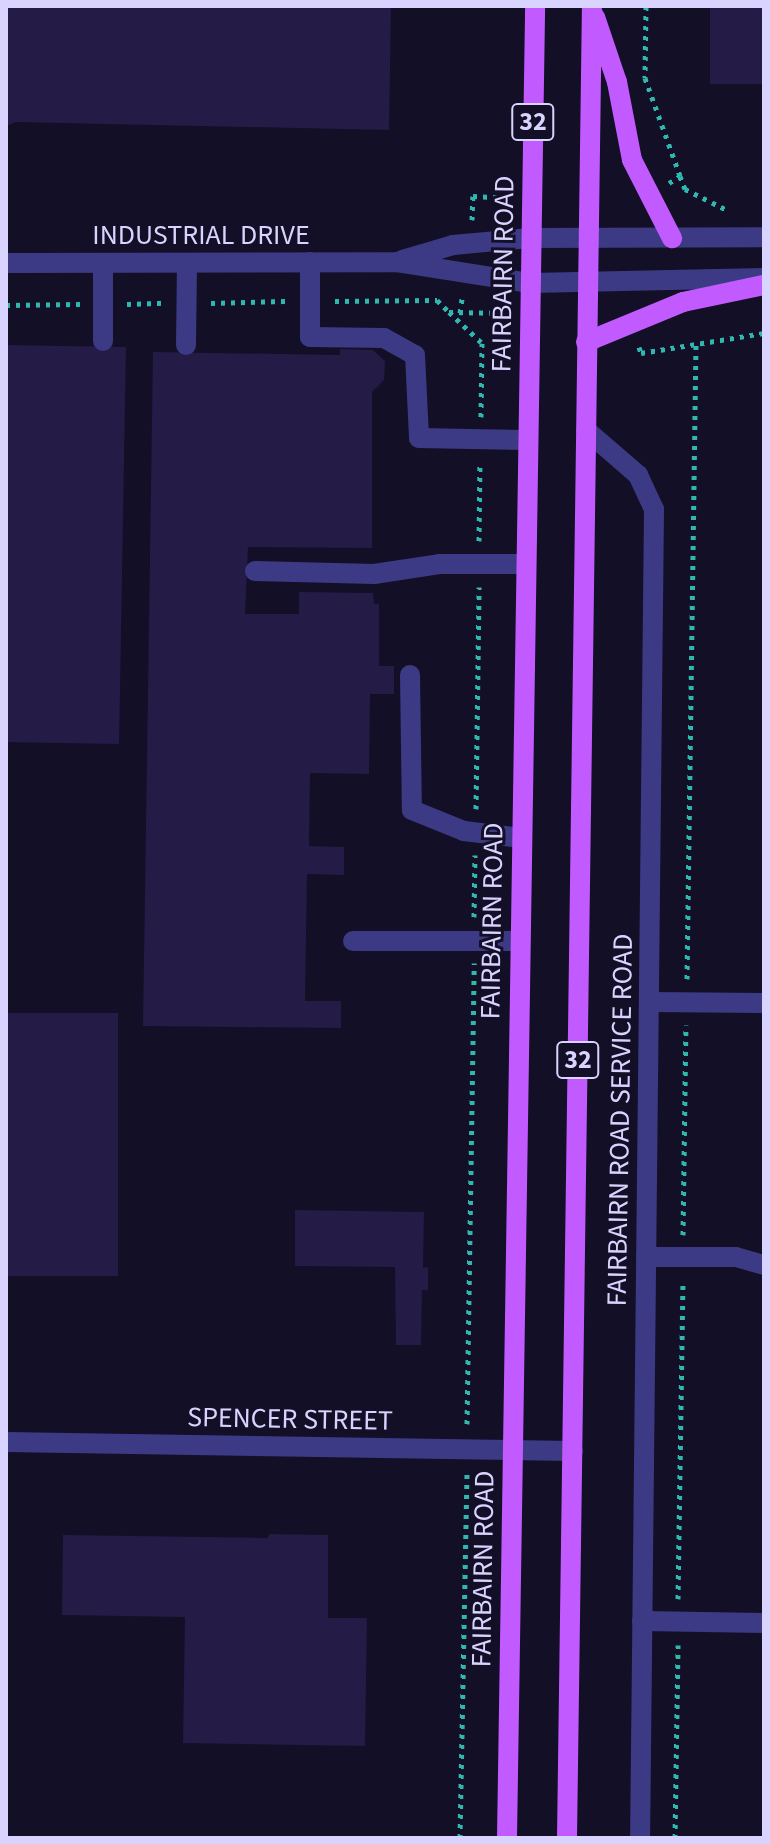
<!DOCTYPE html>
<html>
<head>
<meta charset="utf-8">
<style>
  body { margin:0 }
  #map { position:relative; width:770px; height:1844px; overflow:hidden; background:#130f26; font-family:"Source Sans 3",sans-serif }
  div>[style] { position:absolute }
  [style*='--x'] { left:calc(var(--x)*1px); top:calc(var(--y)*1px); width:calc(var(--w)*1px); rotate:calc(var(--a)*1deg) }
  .building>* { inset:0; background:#241b47; transform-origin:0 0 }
  .path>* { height:5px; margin-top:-2.5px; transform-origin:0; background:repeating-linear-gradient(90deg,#2fb8b0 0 4px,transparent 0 10px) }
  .minor>* { height:20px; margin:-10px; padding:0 10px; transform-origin:10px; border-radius:10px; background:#3d3a85 }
  .major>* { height:20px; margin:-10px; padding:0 10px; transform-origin:10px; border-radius:10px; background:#c25bff }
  span { translate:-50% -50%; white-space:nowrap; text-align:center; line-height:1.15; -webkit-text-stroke:6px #130f26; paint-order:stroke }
  .shield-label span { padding:2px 6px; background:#130f26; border:2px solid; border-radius:6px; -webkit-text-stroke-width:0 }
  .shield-label { font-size:26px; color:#d9d4ff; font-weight:700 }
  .street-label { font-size:28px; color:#d9d4ff }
  .frame { position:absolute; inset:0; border:8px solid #d9d4ff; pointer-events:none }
</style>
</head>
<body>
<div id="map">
  <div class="building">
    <div style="clip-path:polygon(6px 6px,391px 6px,389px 130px,16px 122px,6px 126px)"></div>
    <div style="left:710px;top:6px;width:54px;height:78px"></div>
    <div style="left:6px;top:345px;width:120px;height:397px;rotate:1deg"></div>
    <div style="clip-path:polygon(340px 349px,373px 350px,385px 361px,384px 380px,372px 392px,372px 548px,248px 547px,245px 614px,299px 614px,299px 592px,373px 593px,374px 604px,379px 604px,379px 666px,394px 666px,394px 694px,370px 694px,369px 774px,310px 773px,309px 846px,344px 847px,344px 875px,307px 874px,305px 1001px,341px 1001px,341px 1028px,143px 1026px,153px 352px,340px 355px)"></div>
    <div style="left:118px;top:1013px;width:263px;height:112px;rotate:90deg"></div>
    <div style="clip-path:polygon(295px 1210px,424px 1212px,423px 1268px,428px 1267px,428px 1290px,422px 1290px,421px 1345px,396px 1345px,395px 1267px,295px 1266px)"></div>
    <div style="clip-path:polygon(269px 1534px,328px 1535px,328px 1618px,367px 1618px,365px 1746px,183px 1743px,185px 1617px,62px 1615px,63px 1535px,268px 1538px)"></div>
  </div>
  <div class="path">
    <div style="--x:646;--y:6;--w:72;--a:90.8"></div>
    <div style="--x:645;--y:78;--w:104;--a:70.3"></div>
    <div style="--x:669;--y:183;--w:13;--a:-32"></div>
    <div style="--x:680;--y:176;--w:14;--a:69"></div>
    <div style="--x:685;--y:189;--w:47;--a:26.6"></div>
    <div style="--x:472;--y:220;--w:24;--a:-88"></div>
    <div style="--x:473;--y:196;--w:37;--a:3"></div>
    <div style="--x:335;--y:301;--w:102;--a:-0.6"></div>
    <div style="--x:437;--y:300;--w:17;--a:45"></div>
    <div style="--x:449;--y:312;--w:59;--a:1"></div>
    <div style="--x:211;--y:303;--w:74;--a:-1.5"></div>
    <div style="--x:127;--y:304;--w:38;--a:-2"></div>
    <div style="--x:6;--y:305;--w:75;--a:-0.8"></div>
    <div style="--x:449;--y:312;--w:45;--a:43.2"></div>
    <div style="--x:482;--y:343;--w:74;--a:90.8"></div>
    <div style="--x:460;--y:313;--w:15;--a:-82"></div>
    <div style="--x:639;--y:347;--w:6;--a:72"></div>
    <div style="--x:641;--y:353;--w:125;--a:-9.2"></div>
    <div style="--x:479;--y:541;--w:78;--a:-89.3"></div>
    <div style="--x:476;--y:809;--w:222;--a:-89.2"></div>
    <div style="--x:474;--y:917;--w:62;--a:-89.1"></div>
    <div style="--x:687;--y:979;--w:635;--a:-89.19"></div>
    <div style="--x:683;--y:1235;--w:210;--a:-89.2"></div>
    <div style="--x:467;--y:1424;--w:461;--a:-89.1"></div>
    <div style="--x:678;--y:1599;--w:318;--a:-89.1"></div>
    <div style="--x:460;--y:1838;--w:364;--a:-88.9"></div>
    <div style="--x:675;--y:1838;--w:193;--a:-89.1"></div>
  </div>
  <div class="minor">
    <div style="--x:402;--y:260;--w:53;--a:-16.4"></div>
    <div style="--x:453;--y:245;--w:77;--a:-5.2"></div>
    <div style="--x:530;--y:238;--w:234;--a:-0.2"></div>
    <div style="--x:310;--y:262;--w:75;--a:90"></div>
    <div style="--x:310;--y:337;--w:74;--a:0.8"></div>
    <div style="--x:384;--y:338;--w:35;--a:29"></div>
    <div style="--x:415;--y:355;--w:83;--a:87.2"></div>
    <div style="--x:419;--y:438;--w:109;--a:1.1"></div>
    <div style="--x:6;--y:263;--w:391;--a:-0.1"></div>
    <div style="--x:397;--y:262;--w:135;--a:9"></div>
    <div style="--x:530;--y:283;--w:234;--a:-1.2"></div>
    <div style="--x:103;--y:341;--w:78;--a:-90"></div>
    <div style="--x:186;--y:345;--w:82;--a:-89.3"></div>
    <div style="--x:586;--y:430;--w:69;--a:40.9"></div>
    <div style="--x:638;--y:475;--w:38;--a:65"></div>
    <div style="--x:654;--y:509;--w:1329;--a:90.6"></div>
    <div style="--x:255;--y:571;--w:119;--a:1.4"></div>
    <div style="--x:374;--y:574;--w:66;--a:-8.7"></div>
    <div style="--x:439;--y:564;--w:86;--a:0"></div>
    <div style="--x:410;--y:675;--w:135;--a:89.2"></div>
    <div style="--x:412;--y:810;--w:56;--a:22"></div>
    <div style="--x:464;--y:831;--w:58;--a:6.9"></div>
    <div style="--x:353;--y:941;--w:166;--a:0"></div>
    <div style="--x:649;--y:1002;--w:115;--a:0.5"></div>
    <div style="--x:646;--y:1257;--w:90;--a:0"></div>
    <div style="--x:736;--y:1257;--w:29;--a:16"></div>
    <div style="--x:6;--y:1442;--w:567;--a:0.91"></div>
    <div style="--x:642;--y:1621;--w:122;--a:0.9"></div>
  </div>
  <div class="major">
    <div style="--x:595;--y:17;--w:69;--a:71.3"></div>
    <div style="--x:617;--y:82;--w:79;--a:79.1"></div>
    <div style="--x:632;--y:160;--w:88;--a:62.9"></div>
    <div style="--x:586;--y:342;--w:105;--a:-22.4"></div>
    <div style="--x:683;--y:302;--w:83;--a:-11.9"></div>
    <div style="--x:507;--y:1838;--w:1832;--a:-89.12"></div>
    <div style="--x:567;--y:1838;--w:1832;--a:-89.22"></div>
  </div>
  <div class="shield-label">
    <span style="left:533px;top:122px">32</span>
    <span style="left:578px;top:1060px">32</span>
  </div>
  <div class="street-label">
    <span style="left:201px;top:235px">INDUSTRIAL DRIVE</span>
    <span style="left:503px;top:274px;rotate:-89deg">FAIRBAIRN ROAD</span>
    <span style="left:492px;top:921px;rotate:-89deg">FAIRBAIRN ROAD</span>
    <span style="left:620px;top:1120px;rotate:-89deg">FAIRBAIRN ROAD SERVICE ROAD</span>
    <span style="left:290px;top:1419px;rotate:1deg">SPENCER STREET</span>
    <span style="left:483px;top:1569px;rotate:-89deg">FAIRBAIRN ROAD</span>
  </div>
  <div class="frame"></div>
</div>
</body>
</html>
